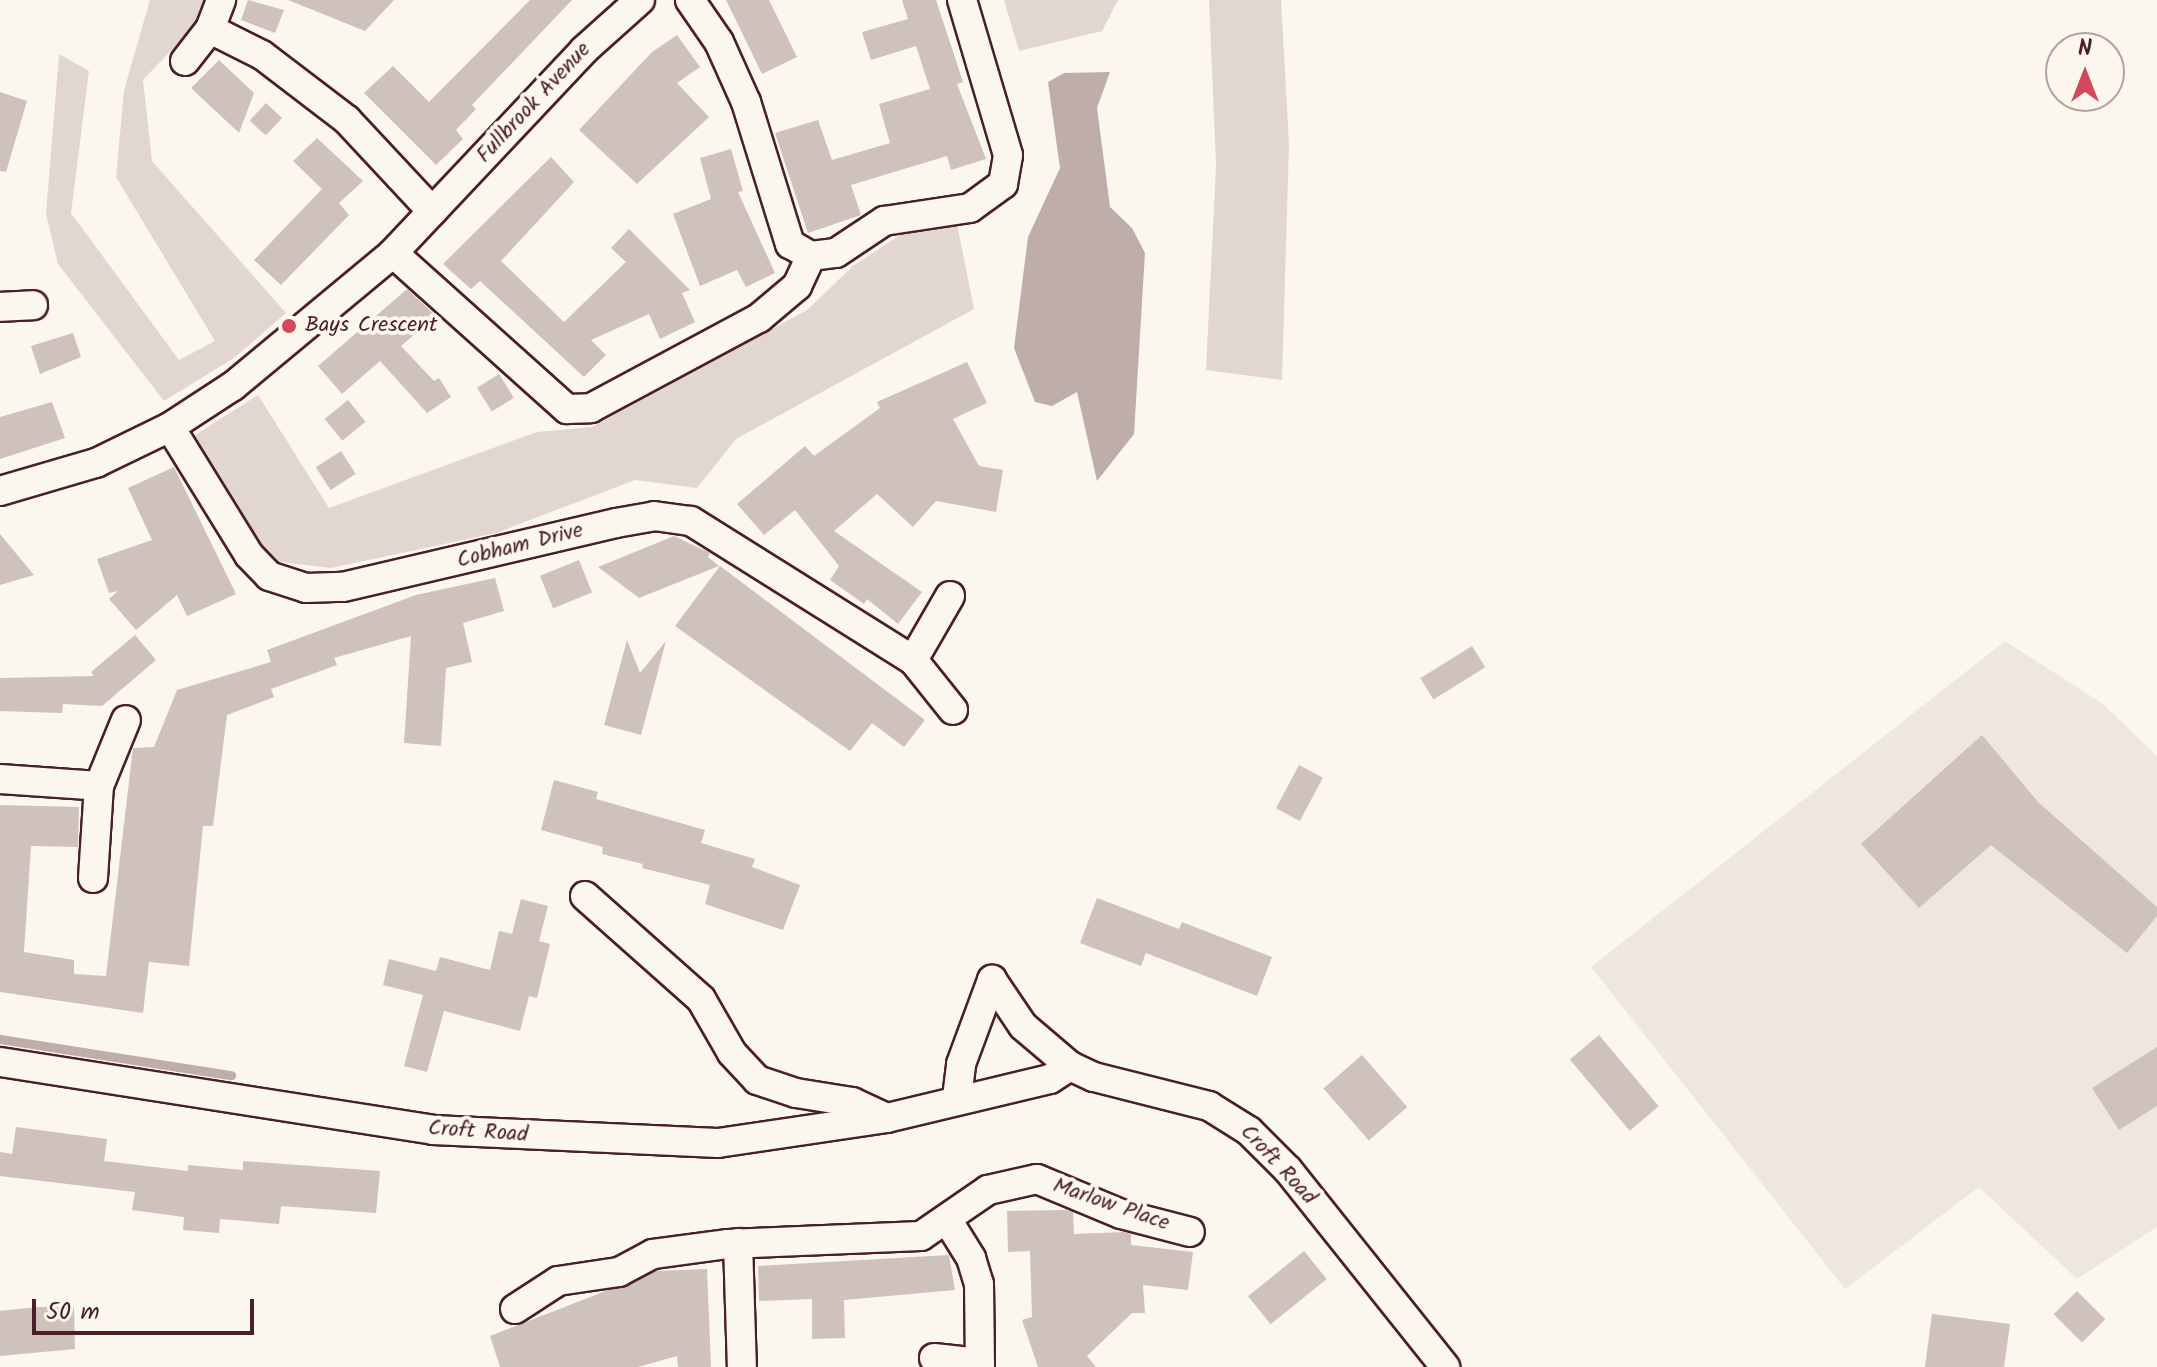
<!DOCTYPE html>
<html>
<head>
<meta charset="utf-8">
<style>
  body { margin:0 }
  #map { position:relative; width:2157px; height:1367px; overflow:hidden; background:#fbf7ec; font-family:Kalam,sans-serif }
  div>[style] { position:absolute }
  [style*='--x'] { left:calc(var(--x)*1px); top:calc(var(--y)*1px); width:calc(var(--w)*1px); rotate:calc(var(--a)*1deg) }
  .built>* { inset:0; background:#eee7de }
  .green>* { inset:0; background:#e2d7d0 }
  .water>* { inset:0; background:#bfadaa }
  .stream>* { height:9px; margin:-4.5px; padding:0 4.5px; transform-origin:4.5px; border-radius:4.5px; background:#bfadaa }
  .building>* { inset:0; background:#cfc2bc; transform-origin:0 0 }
  .roads { filter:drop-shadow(2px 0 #4a1f2b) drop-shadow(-2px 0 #4a1f2b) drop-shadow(0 2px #4a1f2b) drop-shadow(0 -2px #4a1f2b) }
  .minor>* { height:28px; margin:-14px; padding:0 14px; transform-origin:14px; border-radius:14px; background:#fbf7ec }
  .dots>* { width:22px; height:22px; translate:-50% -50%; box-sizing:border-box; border:4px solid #fbf7ec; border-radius:50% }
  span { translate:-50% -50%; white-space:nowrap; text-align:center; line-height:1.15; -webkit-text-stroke:8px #fbf7ec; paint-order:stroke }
  .street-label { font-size:22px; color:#4a1f2b }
  .poi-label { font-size:22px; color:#4a1f2b }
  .left { translate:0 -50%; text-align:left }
  .north { position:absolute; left:2045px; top:32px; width:80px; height:80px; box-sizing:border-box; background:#fbf7ec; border:2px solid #b4a19f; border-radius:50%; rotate:0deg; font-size:22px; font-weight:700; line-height:32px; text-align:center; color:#4a1f2b }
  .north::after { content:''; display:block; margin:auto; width:28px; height:36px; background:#d1495b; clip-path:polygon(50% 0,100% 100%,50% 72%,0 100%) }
  .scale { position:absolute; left:32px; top:1299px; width:222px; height:36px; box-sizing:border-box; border:4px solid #4a1f2b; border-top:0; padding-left:10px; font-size:24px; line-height:28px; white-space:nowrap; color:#4a1f2b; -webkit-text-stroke:6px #fbf7ec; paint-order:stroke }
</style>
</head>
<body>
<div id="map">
  <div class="built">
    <div style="clip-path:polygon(2005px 641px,2103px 704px,2157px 756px,2157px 1227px,2077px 1279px,1979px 1187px,1845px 1289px,1591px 967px)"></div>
  </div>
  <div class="green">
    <div style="clip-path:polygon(150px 0,206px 0,200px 20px,143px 80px,152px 161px,286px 313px,234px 358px,164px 401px,58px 264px,46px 214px,59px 54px,89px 71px,71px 213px,179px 360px,215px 341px,116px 177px,124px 90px)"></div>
    <div style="clip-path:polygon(1004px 0,1118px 0,1102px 31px,1019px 51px)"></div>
    <div style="clip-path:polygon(1209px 0,1281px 0,1289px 144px,1282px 380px,1206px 370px,1216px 166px)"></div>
    <div style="clip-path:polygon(957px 224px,974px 309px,736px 439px,697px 488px,635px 480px,496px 533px,331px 568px,264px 560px,195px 435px,258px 395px,329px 508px,537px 432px,592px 427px,807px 310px,853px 266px,903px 233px)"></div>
  </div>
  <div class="water">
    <div style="clip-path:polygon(1110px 72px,1097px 108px,1110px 207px,1132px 228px,1145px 253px,1134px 434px,1097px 481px,1077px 392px,1052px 406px,1035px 402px,1014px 348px,1028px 237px,1060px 168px,1048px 82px,1064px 73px)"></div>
  </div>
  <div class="stream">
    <div style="--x:0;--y:1039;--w:234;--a:8.9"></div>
  </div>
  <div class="building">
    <div style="clip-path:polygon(248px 0,284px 10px,275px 33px,241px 20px)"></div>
    <div style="clip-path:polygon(288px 0,394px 0,365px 31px)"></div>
    <div style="clip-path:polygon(530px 0,572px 0,472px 105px,476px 109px,456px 130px,463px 139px,436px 165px,364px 93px,393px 66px,429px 102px)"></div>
    <div style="clip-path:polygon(726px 0,769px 0,797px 57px,762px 74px)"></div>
    <div style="clip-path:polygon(902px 0,936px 0,963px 82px,957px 84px,986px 159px,951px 170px,947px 156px,851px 185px,861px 215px,808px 233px,775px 133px,818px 120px,832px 160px,890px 143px,879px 104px,930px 89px,916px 46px,871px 60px,862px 32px,908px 19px)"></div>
    <div style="clip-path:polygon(677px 35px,700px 67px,677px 83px,709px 117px,637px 184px,579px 130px,652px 52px)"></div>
    <div style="clip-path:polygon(219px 60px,254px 93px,239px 133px,191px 88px)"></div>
    <div style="clip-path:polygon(0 92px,27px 101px,6px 172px,0 171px)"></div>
    <div style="left:266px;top:103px;width:22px;height:24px;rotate:43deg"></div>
    <div style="clip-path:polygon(317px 138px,363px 181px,339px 203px,349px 215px,281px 285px,254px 260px,322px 189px,293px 161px)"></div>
    <div style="clip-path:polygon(731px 149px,743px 191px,738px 192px,775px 273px,746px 287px,737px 270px,700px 286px,673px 214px,711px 199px,700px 158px)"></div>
    <div style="clip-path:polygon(551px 157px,574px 182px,501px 261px,564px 322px,626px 262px,611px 248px,629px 229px,690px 290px,682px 293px,695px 322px,660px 339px,649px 314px,591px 340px,606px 355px,584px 377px,480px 281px,471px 289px,443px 264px)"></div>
    <div style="clip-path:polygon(407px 289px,436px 316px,401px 346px,434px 381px,439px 378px,451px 397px,427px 413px,380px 361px,342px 394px,318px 366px)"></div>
    <div style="clip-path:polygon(73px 333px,81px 357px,40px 374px,31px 346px)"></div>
    <div style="clip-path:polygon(967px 362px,987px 403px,953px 419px,979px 466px,1003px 470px,996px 512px,936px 501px,913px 527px,877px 494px,834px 531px,922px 592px,898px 624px,867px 599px,864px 604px,830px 580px,839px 566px,795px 510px,764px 535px,737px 504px,805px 446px,814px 456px,880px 408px,877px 402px)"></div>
    <div style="left:499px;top:374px;width:28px;height:26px;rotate:58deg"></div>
    <div style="left:348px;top:400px;width:28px;height:30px;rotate:51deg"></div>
    <div style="clip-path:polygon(52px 402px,65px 438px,0 459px,0 417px)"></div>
    <div style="left:341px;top:451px;width:27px;height:30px;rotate:57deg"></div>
    <div style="clip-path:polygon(174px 467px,236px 594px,187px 616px,177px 595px,136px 630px,109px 599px,118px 591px,109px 593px,97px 559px,152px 540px,128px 488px)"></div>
    <div style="clip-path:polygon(0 534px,34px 575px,0 585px)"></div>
    <div style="clip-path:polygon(674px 536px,710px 553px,708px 557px,719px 566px,639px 598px,598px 567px)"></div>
    <div style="left:579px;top:560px;width:35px;height:42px;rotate:68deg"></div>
    <div style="clip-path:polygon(720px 566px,925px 720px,904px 747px,872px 723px,850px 751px,675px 626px)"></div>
    <div style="clip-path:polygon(495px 578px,504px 611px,463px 623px,472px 662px,446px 668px,441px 746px,404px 743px,411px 636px,334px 658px,337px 665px,271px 689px,274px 697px,227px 715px,213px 826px,203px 826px,189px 966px,149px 962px,143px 1013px,0 992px,0 805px,79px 807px,78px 847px,31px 846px,24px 952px,74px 960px,74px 974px,106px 976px,133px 748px,154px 747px,177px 690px,271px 662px,267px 650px,416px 595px)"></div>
    <div style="clip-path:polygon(135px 635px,156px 660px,102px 706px,63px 704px,62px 713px,0 711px,0 678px,94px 676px,91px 672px)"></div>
    <div style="clip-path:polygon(627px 640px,640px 673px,666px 641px,641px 735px,604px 725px)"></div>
    <div style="left:1472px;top:646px;width:25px;height:61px;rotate:58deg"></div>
    <div style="clip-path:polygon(1982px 735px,2038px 802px,2157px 907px,2157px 916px,2127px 953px,1991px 845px,1919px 908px,1861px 844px)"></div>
    <div style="left:1299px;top:765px;width:27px;height:49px;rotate:28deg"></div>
    <div style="clip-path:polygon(554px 780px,598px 792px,596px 799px,705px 830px,701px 843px,755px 859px,752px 867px,800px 885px,783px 930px,705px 904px,710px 885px,642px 868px,643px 864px,602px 854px,603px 847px,541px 830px)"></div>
    <div style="clip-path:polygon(1097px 898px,1179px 929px,1182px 922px,1272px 957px,1257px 996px,1146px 953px,1141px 966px,1080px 943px)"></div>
    <div style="clip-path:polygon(521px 899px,548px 906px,539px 941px,550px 944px,537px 998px,529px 996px,520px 1031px,444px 1011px,427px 1072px,404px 1066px,423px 995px,383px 985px,389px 959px,436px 971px,440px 957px,490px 970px,499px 931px,512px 934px)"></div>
    <div style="left:1599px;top:1035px;width:93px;height:38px;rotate:50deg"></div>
    <div style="clip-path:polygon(2157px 1047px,2157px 1106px,2119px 1130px,2092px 1088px)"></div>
    <div style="left:1362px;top:1055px;width:69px;height:51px;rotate:49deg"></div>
    <div style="clip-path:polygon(16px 1127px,107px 1139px,104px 1161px,188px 1171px,188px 1165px,243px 1170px,243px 1161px,380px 1171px,376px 1213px,281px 1206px,279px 1224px,220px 1219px,219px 1233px,183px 1230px,184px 1217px,132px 1210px,135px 1192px,0 1176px,0 1152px,12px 1154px)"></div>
    <div style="clip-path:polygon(1066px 1210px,1073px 1212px,1074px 1234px,1124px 1232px,1131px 1234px,1131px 1245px,1193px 1252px,1188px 1290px,1143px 1285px,1145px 1313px,1132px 1313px,1087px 1356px,1096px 1367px,1038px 1367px,1022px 1320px,1032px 1317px,1030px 1251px,1008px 1252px,1007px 1211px)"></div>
    <div style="left:1304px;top:1251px;width:36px;height:72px;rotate:51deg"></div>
    <div style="clip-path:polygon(949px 1255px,955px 1290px,844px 1300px,845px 1338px,812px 1339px,812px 1299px,759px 1301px,758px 1266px)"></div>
    <div style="clip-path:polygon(707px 1269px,711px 1367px,678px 1367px,677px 1356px,638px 1367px,500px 1367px,490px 1336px,657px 1271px)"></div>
    <div style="left:2077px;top:1291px;width:40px;height:33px;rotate:45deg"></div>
    <div style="clip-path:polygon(37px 1307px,74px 1307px,75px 1349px,0 1356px,0 1311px)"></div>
    <div style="clip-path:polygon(1932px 1314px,2010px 1324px,2004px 1367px,1925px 1367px)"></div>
  </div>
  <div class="roads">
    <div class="minor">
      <div style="--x:690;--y:0;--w:51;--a:55.4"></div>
      <div style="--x:719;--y:42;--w:66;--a:65.8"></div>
      <div style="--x:746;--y:102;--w:149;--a:72.8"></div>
      <div style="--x:790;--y:244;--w:24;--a:30"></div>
      <div style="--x:811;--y:256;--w:25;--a:-7"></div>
      <div style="--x:836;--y:253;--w:58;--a:-33.7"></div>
      <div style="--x:884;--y:221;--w:87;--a:-8.6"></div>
      <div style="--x:970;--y:208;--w:41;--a:-36"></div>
      <div style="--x:1003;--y:184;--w:29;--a:-80"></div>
      <div style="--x:1008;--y:155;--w:162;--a:-106.5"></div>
      <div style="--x:210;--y:29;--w:58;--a:26.6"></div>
      <div style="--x:262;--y:55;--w:107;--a:37.4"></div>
      <div style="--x:347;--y:120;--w:125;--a:47"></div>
      <div style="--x:185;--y:61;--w:41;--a:-52"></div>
      <div style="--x:210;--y:29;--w:31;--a:-69"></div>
      <div style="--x:393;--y:253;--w:234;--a:41.9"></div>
      <div style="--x:567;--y:409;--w:24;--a:-2"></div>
      <div style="--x:591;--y:408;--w:191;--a:-28.2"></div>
      <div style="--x:759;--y:318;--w:50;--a:-40.1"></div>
      <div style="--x:797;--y:286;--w:33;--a:-65"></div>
      <div style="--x:0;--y:307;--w:33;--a:-3"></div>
      <div style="--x:170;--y:427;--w:150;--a:58.3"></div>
      <div style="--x:249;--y:555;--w:29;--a:46"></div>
      <div style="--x:269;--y:576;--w:39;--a:18"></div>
      <div style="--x:306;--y:588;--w:37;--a:-2"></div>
      <div style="--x:343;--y:587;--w:280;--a:-13.2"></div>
      <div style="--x:616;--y:523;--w:39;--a:-10"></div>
      <div style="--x:654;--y:516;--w:37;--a:8"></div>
      <div style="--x:691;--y:521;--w:262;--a:32.1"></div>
      <div style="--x:913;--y:660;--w:64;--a:51.3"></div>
      <div style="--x:0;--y:491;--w:100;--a:-16.3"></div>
      <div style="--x:96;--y:463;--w:82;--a:-25.9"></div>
      <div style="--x:170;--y:427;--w:75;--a:-33.1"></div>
      <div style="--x:233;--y:386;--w:208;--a:-39.7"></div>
      <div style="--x:393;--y:253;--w:279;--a:-46.7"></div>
      <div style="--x:584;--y:50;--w:75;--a:-41.8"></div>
      <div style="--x:913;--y:660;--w:74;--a:-60"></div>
      <div style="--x:0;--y:779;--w:99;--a:4"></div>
      <div style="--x:93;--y:878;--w:92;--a:-86.3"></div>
      <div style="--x:99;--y:786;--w:71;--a:-67.8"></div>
      <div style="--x:585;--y:896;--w:155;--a:41.6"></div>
      <div style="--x:701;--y:999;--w:62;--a:60.1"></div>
      <div style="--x:732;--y:1053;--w:37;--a:47"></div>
      <div style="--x:757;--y:1080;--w:41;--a:18.4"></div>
      <div style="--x:796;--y:1093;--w:57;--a:9.1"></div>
      <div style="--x:852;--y:1102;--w:38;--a:25"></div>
      <div style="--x:0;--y:1062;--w:438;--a:8.9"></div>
      <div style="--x:433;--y:1130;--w:285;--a:2.6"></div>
      <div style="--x:718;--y:1143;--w:171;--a:-8.4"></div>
      <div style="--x:887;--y:1118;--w:168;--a:-13.5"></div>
      <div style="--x:1050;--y:1079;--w:24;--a:-33"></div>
      <div style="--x:957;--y:1098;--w:34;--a:-83"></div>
      <div style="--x:961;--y:1064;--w:90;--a:-69.7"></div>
      <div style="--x:992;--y:980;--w:55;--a:56"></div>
      <div style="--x:1023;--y:1026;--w:62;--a:40.4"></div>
      <div style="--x:1070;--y:1066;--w:26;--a:25"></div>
      <div style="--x:1094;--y:1077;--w:119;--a:14.2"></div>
      <div style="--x:1209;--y:1106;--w:47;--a:32"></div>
      <div style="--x:1249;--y:1131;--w:55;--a:45"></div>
      <div style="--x:1288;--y:1170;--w:252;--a:51.4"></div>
      <div style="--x:948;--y:1221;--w:44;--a:58.1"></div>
      <div style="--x:971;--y:1258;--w:27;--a:73"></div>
      <div style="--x:979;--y:1284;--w:83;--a:89.3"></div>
      <div style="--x:738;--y:1243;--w:124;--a:88.2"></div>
      <div style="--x:515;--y:1309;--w:51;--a:-33.1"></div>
      <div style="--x:558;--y:1281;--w:62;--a:-8.4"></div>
      <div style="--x:619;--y:1272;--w:38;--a:-28"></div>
      <div style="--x:653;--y:1254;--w:76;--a:-7.6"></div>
      <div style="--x:728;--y:1244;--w:193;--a:-2.4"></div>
      <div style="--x:921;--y:1236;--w:81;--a:-34.5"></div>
      <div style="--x:988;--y:1190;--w:50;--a:-12.7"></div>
      <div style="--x:1037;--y:1179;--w:91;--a:22.6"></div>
      <div style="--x:1121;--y:1214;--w:71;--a:14.6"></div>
      <div style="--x:934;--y:1358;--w:46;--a:6.2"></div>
    </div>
  </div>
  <div class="dots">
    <div style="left:289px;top:326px;background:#d1495b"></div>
  </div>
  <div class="street-label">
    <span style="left:534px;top:103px;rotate:-47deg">Fullbrook Avenue</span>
    <span style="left:520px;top:546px;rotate:-14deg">Cobham Drive</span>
    <span style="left:478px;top:1132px;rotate:4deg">Croft Road</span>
    <span style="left:1278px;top:1165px;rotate:47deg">Croft Road</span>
    <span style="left:1111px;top:1205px;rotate:19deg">Marlow Place</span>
  </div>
  <div class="poi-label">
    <span class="left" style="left:305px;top:326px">Bays Crescent</span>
  </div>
  <div class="north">N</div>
  <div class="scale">50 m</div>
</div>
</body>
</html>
